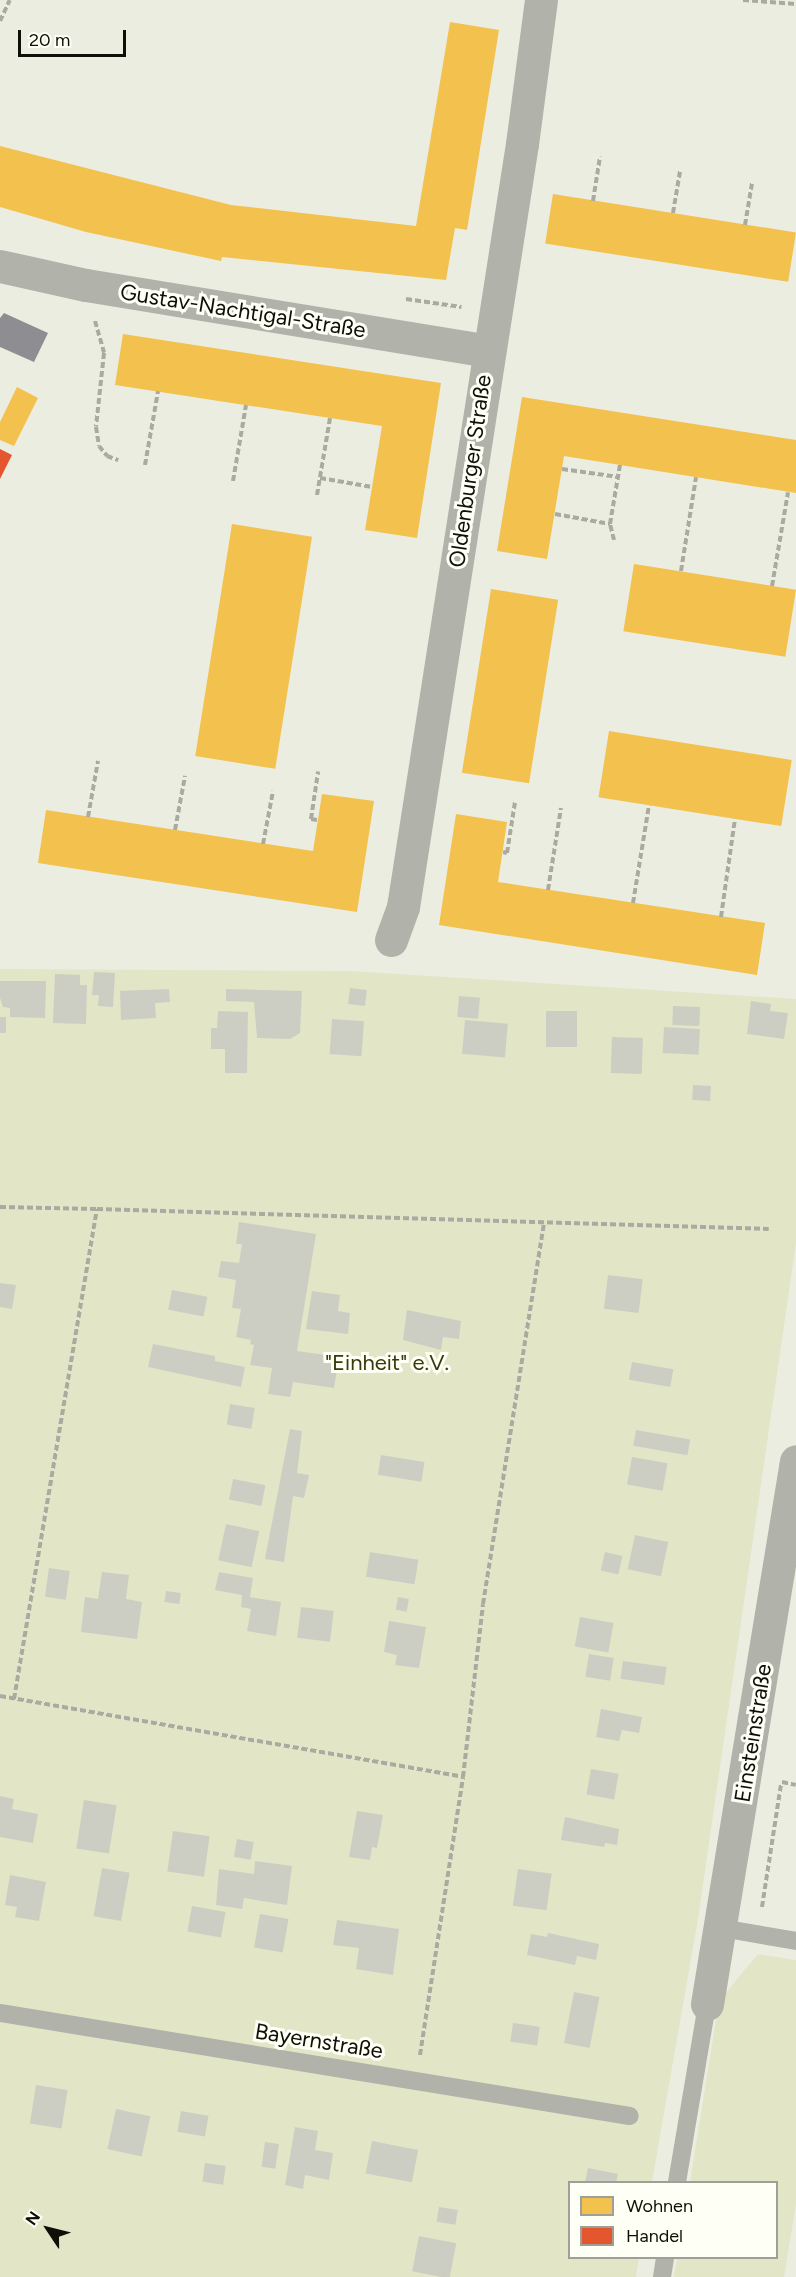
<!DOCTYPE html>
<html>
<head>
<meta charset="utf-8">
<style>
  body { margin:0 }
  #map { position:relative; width:796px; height:2277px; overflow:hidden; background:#ecede1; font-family:Figtree,sans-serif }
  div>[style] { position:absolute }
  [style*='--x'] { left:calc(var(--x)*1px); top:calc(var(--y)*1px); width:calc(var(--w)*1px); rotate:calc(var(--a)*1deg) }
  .green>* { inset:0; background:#e3e5c7 }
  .homes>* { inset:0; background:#f2c14e; transform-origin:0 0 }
  .shops>* { inset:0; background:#e4572e }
  .industry>* { inset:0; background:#8d8d92 }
  .building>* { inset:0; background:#cdcec3; transform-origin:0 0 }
  .path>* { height:4px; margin-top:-2px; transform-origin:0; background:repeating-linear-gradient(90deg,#aaaaa1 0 6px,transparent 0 9px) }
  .service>* { height:18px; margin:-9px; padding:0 9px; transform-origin:9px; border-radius:9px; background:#b1b2a9 }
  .minor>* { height:33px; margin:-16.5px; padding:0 16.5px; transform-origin:16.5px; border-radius:16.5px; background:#b1b2a9 }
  span { translate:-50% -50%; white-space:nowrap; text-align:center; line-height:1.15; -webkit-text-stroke:6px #fefff5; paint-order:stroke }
  .street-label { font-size:22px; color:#0f0f07 }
  .park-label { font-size:22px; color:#393a0b }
  .legend { position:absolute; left:568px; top:2181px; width:210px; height:78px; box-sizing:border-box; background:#fefff5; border:2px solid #9e9f96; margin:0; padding:8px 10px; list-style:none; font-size:18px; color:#0f0f07 }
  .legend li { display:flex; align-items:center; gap:12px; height:30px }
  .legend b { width:30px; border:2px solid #9e9f96 }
  .north { position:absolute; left:18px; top:2199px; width:60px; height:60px; -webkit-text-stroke:4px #fefff5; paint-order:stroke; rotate:305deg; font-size:16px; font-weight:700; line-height:24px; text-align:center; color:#0f0f07 }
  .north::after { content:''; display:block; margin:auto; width:21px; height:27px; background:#0f0f07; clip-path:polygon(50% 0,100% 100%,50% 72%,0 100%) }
  .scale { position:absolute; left:18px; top:30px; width:108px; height:27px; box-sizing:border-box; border:3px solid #0f0f07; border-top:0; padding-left:8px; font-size:18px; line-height:21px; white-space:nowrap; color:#0f0f07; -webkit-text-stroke:4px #fefff5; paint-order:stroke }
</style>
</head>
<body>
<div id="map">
  <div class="green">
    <div style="clip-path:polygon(0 969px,350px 971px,796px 999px,796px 1243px,698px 1919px,652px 2182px,570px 2182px,570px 2258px,639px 2258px,636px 2277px,0 2277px)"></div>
    <div style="clip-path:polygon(758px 1954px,796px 1960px,796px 2204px,784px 2277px,674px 2277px,677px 2258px,776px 2258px,776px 2182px,690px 2182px,719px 2001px)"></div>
  </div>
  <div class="homes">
    <div style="clip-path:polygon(450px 22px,499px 30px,467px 230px,455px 228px,446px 280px,222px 257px,221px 261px,86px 232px,0 207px,0 146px,231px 205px,416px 226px)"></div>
    <div style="left:553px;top:194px;width:246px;height:50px;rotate:9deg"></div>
    <div style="clip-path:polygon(123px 334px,441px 383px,417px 538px,365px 530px,382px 426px,115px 385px)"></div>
    <div style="clip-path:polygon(17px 387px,38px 398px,14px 446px,0 440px,0 422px)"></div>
    <div style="clip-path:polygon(522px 397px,796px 440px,796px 493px,564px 456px,547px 559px,497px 551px)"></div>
    <div style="left:232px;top:524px;width:81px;height:235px;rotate:9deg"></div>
    <div style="left:634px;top:564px;width:164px;height:68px;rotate:9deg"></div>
    <div style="left:491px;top:589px;width:68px;height:186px;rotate:9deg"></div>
    <div style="left:609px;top:731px;width:185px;height:67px;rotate:9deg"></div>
    <div style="clip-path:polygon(322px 794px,374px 801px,357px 912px,38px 863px,46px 810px,313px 851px)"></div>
    <div style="clip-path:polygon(456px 814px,507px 822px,498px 882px,765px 923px,757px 975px,439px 925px)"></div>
  </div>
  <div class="shops">
    <div style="clip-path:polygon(0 449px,12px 455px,0 479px)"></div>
  </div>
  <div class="industry">
    <div style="clip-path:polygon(4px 313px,48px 333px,34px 362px,0 347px,0 318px)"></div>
  </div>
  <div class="building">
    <div style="clip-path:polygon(94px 972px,115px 973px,113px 1007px,98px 1006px,99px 995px,92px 995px)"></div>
    <div style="clip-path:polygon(55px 974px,80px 975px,80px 985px,87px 985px,86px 1024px,53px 1023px)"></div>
    <div style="clip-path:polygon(0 981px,46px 981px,45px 1018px,10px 1017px,10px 1008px,3px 1007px,0 998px)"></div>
    <div style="left:350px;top:988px;width:17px;height:16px;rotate:7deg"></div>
    <div style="clip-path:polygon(169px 989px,170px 1002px,155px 1003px,156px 1018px,121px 1020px,120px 991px)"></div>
    <div style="clip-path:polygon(226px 989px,302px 991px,300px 1033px,290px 1039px,257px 1038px,254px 1002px,226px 1001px)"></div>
    <div style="left:459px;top:996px;width:21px;height:21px;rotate:5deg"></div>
    <div style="clip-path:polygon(751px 1001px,771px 1004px,770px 1011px,788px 1013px,784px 1039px,747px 1034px)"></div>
    <div style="left:673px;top:1006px;width:27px;height:19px;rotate:2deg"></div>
    <div style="clip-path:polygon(218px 1011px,248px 1012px,247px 1073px,225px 1073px,225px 1049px,211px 1049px,211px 1028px,217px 1028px)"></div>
    <div style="left:546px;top:1011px;width:31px;height:36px"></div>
    <div style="left:0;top:1017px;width:6px;height:16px"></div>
    <div style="left:332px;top:1019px;width:32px;height:35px;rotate:4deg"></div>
    <div style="left:465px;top:1020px;width:43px;height:34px;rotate:5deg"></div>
    <div style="left:664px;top:1027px;width:36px;height:26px;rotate:3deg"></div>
    <div style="left:612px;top:1037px;width:31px;height:36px;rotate:2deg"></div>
    <div style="left:693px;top:1085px;width:18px;height:15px;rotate:3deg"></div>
    <div style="clip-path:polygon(239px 1222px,316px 1234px,297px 1351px,339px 1357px,334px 1388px,293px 1382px,290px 1397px,268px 1394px,272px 1368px,250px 1365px,254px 1345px,250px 1344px,251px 1340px,236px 1337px,241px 1309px,232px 1308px,236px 1280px,218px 1277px,221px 1261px,239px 1263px,242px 1244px,236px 1244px)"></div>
    <div style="left:608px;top:1275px;width:35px;height:34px;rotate:7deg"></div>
    <div style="clip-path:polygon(0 1283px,16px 1285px,12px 1309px,0 1307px)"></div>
    <div style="left:172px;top:1290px;width:36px;height:20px;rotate:11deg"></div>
    <div style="clip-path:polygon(312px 1291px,340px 1295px,338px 1311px,350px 1313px,348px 1334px,306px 1329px)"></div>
    <div style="clip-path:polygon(407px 1310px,461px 1321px,459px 1339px,443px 1337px,441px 1350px,403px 1340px)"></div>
    <div style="clip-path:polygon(153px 1344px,215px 1356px,215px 1361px,245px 1367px,241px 1387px,148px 1367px)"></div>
    <div style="left:632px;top:1362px;width:42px;height:18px;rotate:10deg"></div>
    <div style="left:230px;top:1404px;width:25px;height:21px;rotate:9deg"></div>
    <div style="clip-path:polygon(290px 1429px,302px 1431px,297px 1473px,309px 1475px,304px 1498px,293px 1496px,284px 1562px,265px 1559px)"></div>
    <div style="left:636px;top:1430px;width:55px;height:16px;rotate:10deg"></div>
    <div style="left:381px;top:1455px;width:44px;height:20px;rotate:9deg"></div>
    <div style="left:632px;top:1457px;width:36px;height:28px;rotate:10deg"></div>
    <div style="left:233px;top:1479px;width:33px;height:21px;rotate:11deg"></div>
    <div style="left:226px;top:1524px;width:34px;height:37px;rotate:12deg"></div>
    <div style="left:635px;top:1535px;width:34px;height:35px;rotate:12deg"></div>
    <div style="left:370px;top:1552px;width:49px;height:25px;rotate:9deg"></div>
    <div style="left:605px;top:1552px;width:18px;height:19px;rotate:13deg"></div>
    <div style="left:49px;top:1568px;width:21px;height:29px;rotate:8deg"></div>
    <div style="clip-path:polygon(102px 1572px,129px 1575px,126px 1599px,142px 1602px,137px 1639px,81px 1632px,85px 1597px,98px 1599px)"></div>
    <div style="clip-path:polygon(219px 1572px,253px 1578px,250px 1597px,281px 1602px,276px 1636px,247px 1631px,251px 1609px,241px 1607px,242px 1595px,215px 1590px)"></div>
    <div style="left:166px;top:1591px;width:15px;height:11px;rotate:8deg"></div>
    <div style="left:398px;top:1597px;width:11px;height:13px;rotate:10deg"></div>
    <div style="left:301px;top:1607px;width:33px;height:31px;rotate:7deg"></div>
    <div style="left:580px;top:1617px;width:34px;height:30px;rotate:10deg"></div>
    <div style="clip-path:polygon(389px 1621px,426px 1627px,419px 1668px,395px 1665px,397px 1655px,384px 1652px)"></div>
    <div style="left:589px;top:1654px;width:25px;height:23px;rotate:9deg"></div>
    <div style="left:623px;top:1661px;width:44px;height:18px;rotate:8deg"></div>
    <div style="clip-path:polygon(601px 1709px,642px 1717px,639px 1733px,622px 1730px,619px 1741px,596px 1737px)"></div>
    <div style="left:591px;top:1769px;width:28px;height:26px;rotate:10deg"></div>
    <div style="clip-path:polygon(0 1796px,14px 1799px,12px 1809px,38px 1814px,33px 1843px,0 1837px)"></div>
    <div style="left:84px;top:1800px;width:33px;height:49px;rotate:9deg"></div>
    <div style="clip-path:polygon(357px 1811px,383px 1815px,377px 1848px,372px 1847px,370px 1860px,349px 1857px)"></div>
    <div style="clip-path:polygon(565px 1817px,619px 1829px,617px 1845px,605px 1843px,604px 1847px,561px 1840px)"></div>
    <div style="left:173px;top:1831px;width:37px;height:41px;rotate:8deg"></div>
    <div style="left:237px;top:1839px;width:17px;height:18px;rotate:10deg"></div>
    <div style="clip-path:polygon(255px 1861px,292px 1866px,287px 1905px,244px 1898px,242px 1909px,216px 1905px,219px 1869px,254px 1874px)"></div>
    <div style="left:102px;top:1868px;width:28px;height:49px;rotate:10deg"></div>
    <div style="left:518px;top:1869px;width:34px;height:37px;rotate:8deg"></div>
    <div style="clip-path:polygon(10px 1875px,46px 1882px,39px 1921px,15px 1917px,17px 1907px,5px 1905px)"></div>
    <div style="left:192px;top:1906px;width:34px;height:26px;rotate:10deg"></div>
    <div style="left:260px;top:1914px;width:29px;height:34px;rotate:10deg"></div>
    <div style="clip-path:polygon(337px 1920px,399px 1929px,393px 1975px,356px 1969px,359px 1948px,333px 1945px)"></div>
    <div style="clip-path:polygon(548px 1933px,599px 1944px,596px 1960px,577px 1956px,575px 1965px,527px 1955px,531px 1934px,547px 1937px)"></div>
    <div style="left:574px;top:1992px;width:26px;height:52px;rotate:11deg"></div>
    <div style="left:513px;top:2023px;width:27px;height:19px;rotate:8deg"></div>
    <div style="left:36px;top:2085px;width:32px;height:39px;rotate:9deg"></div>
    <div style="left:116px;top:2109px;width:35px;height:41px;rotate:12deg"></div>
    <div style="left:181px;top:2111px;width:28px;height:21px;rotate:10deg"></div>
    <div style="clip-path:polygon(295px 2127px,318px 2131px,315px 2150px,333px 2153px,329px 2180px,305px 2175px,303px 2189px,285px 2185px)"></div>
    <div style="left:372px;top:2141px;width:47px;height:33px;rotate:11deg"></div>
    <div style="left:265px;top:2142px;width:14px;height:25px;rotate:8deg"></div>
    <div style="left:205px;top:2163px;width:21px;height:19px;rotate:8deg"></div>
    <div style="clip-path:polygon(588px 2168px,618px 2174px,616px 2182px,585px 2182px)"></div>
    <div style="left:439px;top:2207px;width:19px;height:15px;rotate:9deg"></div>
    <div style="left:419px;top:2236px;width:38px;height:36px;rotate:11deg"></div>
  </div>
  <div class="path">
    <div style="--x:743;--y:0;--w:53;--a:4.3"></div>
    <div style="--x:0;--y:21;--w:23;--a:-65"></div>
    <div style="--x:593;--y:201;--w:45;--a:-81"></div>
    <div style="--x:673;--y:213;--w:43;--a:-80.5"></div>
    <div style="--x:745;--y:225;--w:43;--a:-80.5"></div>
    <div style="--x:406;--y:299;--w:56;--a:8.3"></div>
    <div style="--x:95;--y:321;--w:33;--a:74"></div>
    <div style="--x:104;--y:353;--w:74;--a:96.2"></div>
    <div style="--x:96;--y:427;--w:19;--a:81"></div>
    <div style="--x:99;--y:446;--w:13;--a:51"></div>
    <div style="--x:107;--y:456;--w:12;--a:20"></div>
    <div style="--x:145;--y:465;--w:75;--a:-80"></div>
    <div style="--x:562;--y:469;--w:57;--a:8.1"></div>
    <div style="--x:320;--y:478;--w:53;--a:9.8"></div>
    <div style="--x:233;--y:481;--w:77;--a:-80.3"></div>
    <div style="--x:317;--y:495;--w:78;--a:-80.4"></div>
    <div style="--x:555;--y:514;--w:56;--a:10.3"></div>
    <div style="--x:614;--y:540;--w:16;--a:-104"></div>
    <div style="--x:610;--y:524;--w:60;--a:-80.4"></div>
    <div style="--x:681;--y:571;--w:95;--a:-80.9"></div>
    <div style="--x:772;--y:586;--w:95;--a:-80.3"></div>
    <div style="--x:88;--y:817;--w:57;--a:-79.9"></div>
    <div style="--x:317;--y:820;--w:6;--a:-171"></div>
    <div style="--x:311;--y:819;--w:48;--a:-81.5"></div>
    <div style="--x:175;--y:830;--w:55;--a:-79.5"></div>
    <div style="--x:263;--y:844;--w:54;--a:-79.3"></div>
    <div style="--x:503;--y:852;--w:4;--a:14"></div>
    <div style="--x:507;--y:853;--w:52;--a:-81.1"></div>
    <div style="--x:548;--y:890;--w:83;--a:-81"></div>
    <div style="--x:633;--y:903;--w:99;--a:-80.7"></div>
    <div style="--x:721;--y:917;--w:99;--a:-81.9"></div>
    <div style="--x:0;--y:1207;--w:97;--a:1.2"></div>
    <div style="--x:0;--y:1696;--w:470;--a:9.9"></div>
    <div style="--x:14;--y:1699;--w:497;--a:-80.4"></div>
    <div style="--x:97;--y:1209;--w:672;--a:1.7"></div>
    <div style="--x:782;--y:1782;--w:14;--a:12"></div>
    <div style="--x:762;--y:1907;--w:124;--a:-81.2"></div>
    <div style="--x:420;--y:2055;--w:281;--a:-81.2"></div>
    <div style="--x:463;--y:1777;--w:174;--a:-83.4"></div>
    <div style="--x:483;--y:1604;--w:387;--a:-80.9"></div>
  </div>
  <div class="service">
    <div style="--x:721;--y:1928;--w:76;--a:9.8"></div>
    <div style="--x:0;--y:2013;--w:638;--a:9.29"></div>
    <div style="--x:677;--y:2182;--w:181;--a:-80.4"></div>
    <div style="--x:662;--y:2277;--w:19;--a:-81"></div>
  </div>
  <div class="minor">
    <div style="--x:0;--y:266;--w:88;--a:12.5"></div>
    <div style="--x:86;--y:285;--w:406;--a:9.3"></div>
    <div style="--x:391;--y:940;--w:35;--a:-70"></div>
    <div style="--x:403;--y:907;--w:772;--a:-81.14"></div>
    <div style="--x:522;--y:144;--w:145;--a:-82.5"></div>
    <div style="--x:707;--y:2004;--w:550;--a:-80.69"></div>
  </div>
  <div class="street-label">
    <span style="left:243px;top:311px;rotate:9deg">Gustav-Nachtigal-Straße</span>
    <span style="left:470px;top:471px;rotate:-82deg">Oldenburger Straße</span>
    <span style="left:753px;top:1733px;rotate:-81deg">Einsteinstraße</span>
    <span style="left:319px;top:2041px;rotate:9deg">Bayernstraße</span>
  </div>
  <div class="park-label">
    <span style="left:387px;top:1363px">"Einheit" e.V.</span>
  </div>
  <ul class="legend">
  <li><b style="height:16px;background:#f2c14e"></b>Wohnen</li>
  <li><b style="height:16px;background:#e4572e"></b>Handel</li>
  </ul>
  <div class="north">N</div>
  <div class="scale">20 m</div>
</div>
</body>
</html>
